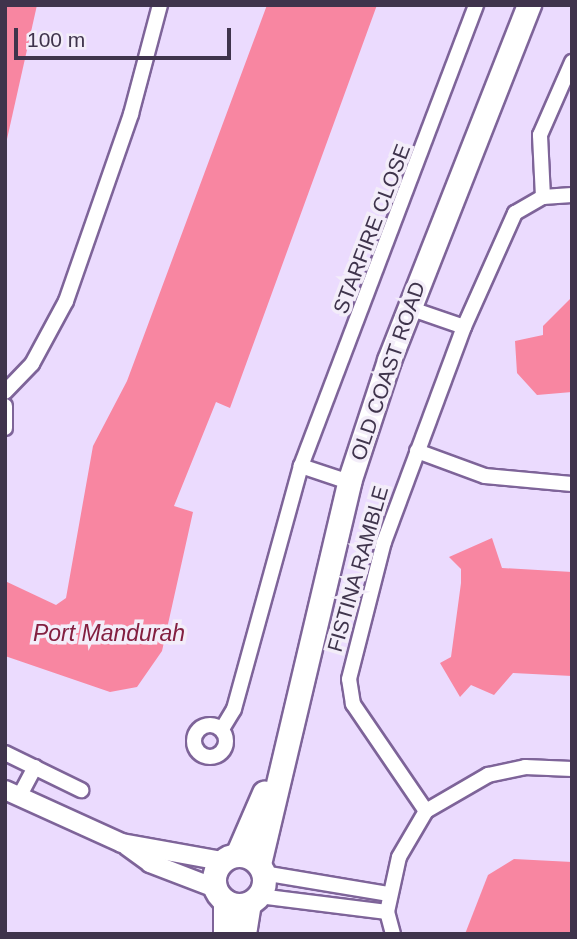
<!DOCTYPE html>
<html>
<head>
<meta charset="utf-8">
<style>
  body { margin:0 }
  #map { position:relative; width:577px; height:939px; overflow:hidden; background:#ebdbfe; font-family:Arial,sans-serif }
  div>[style] { position:absolute }
  [style*='--x'] { left:calc(var(--x)*1px); top:calc(var(--y)*1px); width:calc(var(--w)*1px); rotate:calc(var(--a)*1deg) }
  .water>* { inset:0; background:#f886a1 }
  .roads { filter:drop-shadow(2px 0 #7e6499) drop-shadow(-2px 0 #7e6499) drop-shadow(0 2px #7e6499) drop-shadow(0 -2px #7e6499) }
  .minor>* { height:14px; margin:-7px; padding:0 7px; transform-origin:7px; border-radius:7px; background:#fff }
  .minor>.ring { margin:-7px; padding:0; box-sizing:content-box; background:none; border:14px solid #fff; border-radius:50% }
  .tertiary>* { height:18px; margin:-9px; padding:0 9px; transform-origin:9px; border-radius:9px; background:#fff }
  .primary>* { height:23px; margin:-11.5px; padding:0 11.5px; transform-origin:11.5px; border-radius:11.5px; background:#fff }
  .primary>.ring { margin:-11.5px; padding:0; box-sizing:content-box; background:none; border:23px solid #fff; border-radius:50% }
  span { translate:-50% -50%; white-space:nowrap; text-align:center; line-height:1.15; -webkit-text-stroke:7px #f3edf9; paint-order:stroke }
  .street-label { font-size:21px; color:#3f344c }
  .water-label { font-size:23px; color:#831f40; font-style:italic }
  .frame { position:absolute; inset:0; border:7px solid #3f344c; pointer-events:none }
  .scale { position:absolute; left:14px; top:28px; width:217px; height:32px; box-sizing:border-box; border:4px solid #3f344c; border-top:0; padding-left:9px; font-size:21px; line-height:24px; white-space:nowrap; color:#3f344c; -webkit-text-stroke:5px #f3edf9; paint-order:stroke }
</style>
</head>
<body>
<div id="map">
  <div class="water">
    <div style="clip-path:polygon(5px 5px,37px 5px,5px 148px)"></div>
    <div style="clip-path:polygon(267px 5px,377px 5px,230px 408px,216px 402px,174px 506px,193px 512px,162px 651px,137px 687px,110px 692px,5px 656px,5px 581px,56px 605px,66px 598px,93px 446px,127px 381px)"></div>
    <div style="clip-path:polygon(572px 297px,572px 392px,537px 395px,517px 373px,515px 341px,543px 335px,543px 326px)"></div>
    <div style="clip-path:polygon(492px 538px,502px 568px,572px 572px,572px 676px,513px 673px,494px 695px,471px 685px,460px 697px,440px 663px,451px 657px,461px 583px,461px 569px,449px 557px)"></div>
    <div style="clip-path:polygon(514px 859px,572px 862px,572px 934px,465px 934px,488px 875px)"></div>
  </div>
  <div class="roads">
    <div class="minor">
      <div style="--x:543;--y:197;--w:62;--a:-92.8"></div>
      <div style="--x:540;--y:135;--w:80;--a:-66.3"></div>
      <div style="--x:409;--y:308;--w:58;--a:19.1"></div>
      <div style="--x:464;--y:327;--w:125;--a:-65.9"></div>
      <div style="--x:515;--y:213;--w:32;--a:-30"></div>
      <div style="--x:543;--y:197;--w:29;--a:-4"></div>
      <div style="--x:5;--y:392;--w:39;--a:-46"></div>
      <div style="--x:32;--y:364;--w:72;--a:-61.6"></div>
      <div style="--x:66;--y:301;--w:198;--a:-70.8"></div>
      <div style="--x:131;--y:114;--w:113;--a:-75.1"></div>
      <div style="--x:5;--y:406;--w:22;--a:90"></div>
      <div style="--x:417;--y:451;--w:72;--a:20.2"></div>
      <div style="--x:485;--y:476;--w:87;--a:5.3"></div>
      <div style="--x:349;--y:482;--w:51;--a:-161.6"></div>
      <div style="--x:301;--y:466;--w:493;--a:-69.2"></div>
      <div class="ring" style="left:194px;top:725px;width:18px;height:18px"></div>
      <div style="--x:222;--y:729;--w:23;--a:-59"></div>
      <div style="--x:234;--y:709;--w:252;--a:-74.6"></div>
      <div style="--x:5;--y:753;--w:85;--a:26"></div>
      <div style="--x:19;--y:797;--w:34;--a:-62"></div>
      <div style="--x:426;--y:811;--w:130;--a:-124.3"></div>
      <div style="--x:353;--y:704;--w:25;--a:-99"></div>
      <div style="--x:349;--y:679;--w:141;--a:-75.7"></div>
      <div style="--x:384;--y:542;--w:229;--a:-69.6"></div>
      <div style="--x:263;--y:873;--w:128;--a:9.5"></div>
      <div style="--x:259;--y:896;--w:129;--a:7.1"></div>
      <div style="--x:393;--y:934;--w:23;--a:-105"></div>
      <div style="--x:387;--y:912;--w:56;--a:-77.7"></div>
      <div style="--x:399;--y:857;--w:53;--a:-59.6"></div>
      <div style="--x:426;--y:811;--w:72;--a:-30.1"></div>
      <div style="--x:488;--y:775;--w:38;--a:-12"></div>
      <div style="--x:525;--y:767;--w:47;--a:2.4"></div>
    </div>
    <div class="tertiary">
      <div style="--x:5;--y:790;--w:128;--a:24.4"></div>
      <div style="--x:122;--y:843;--w:102;--a:10.2"></div>
      <div style="--x:127;--y:846;--w:29;--a:36"></div>
      <div style="--x:150;--y:863;--w:70;--a:21"></div>
    </div>
    <div class="primary">
      <div class="ring" style="left:214px;top:855px;width:27px;height:27px"></div>
      <div style="--x:237;--y:855;--w:68;--a:-66.5"></div>
      <div style="--x:259;--y:864;--w:392;--a:-76.7"></div>
      <div style="--x:349;--y:482;--w:128;--a:-71.8"></div>
      <div style="--x:389;--y:360;--w:382;--a:-68.5"></div>
      <div style="--x:225;--y:901;--w:33;--a:90"></div>
      <div style="--x:244;--y:934;--w:30;--a:-81"></div>
    </div>
  </div>
  <div class="street-label">
    <span style="left:372px;top:229px;rotate:-69deg">STARFIRE CLOSE</span>
    <span style="left:388px;top:371px;rotate:-71deg">OLD COAST ROAD</span>
    <span style="left:358px;top:569px;rotate:-74deg">FISTINA RAMBLE</span>
  </div>
  <div class="water-label">
    <span style="left:109px;top:633px">Port Mandurah</span>
  </div>
  <div class="frame"></div>
  <div class="scale">100 m</div>
</div>
</body>
</html>
